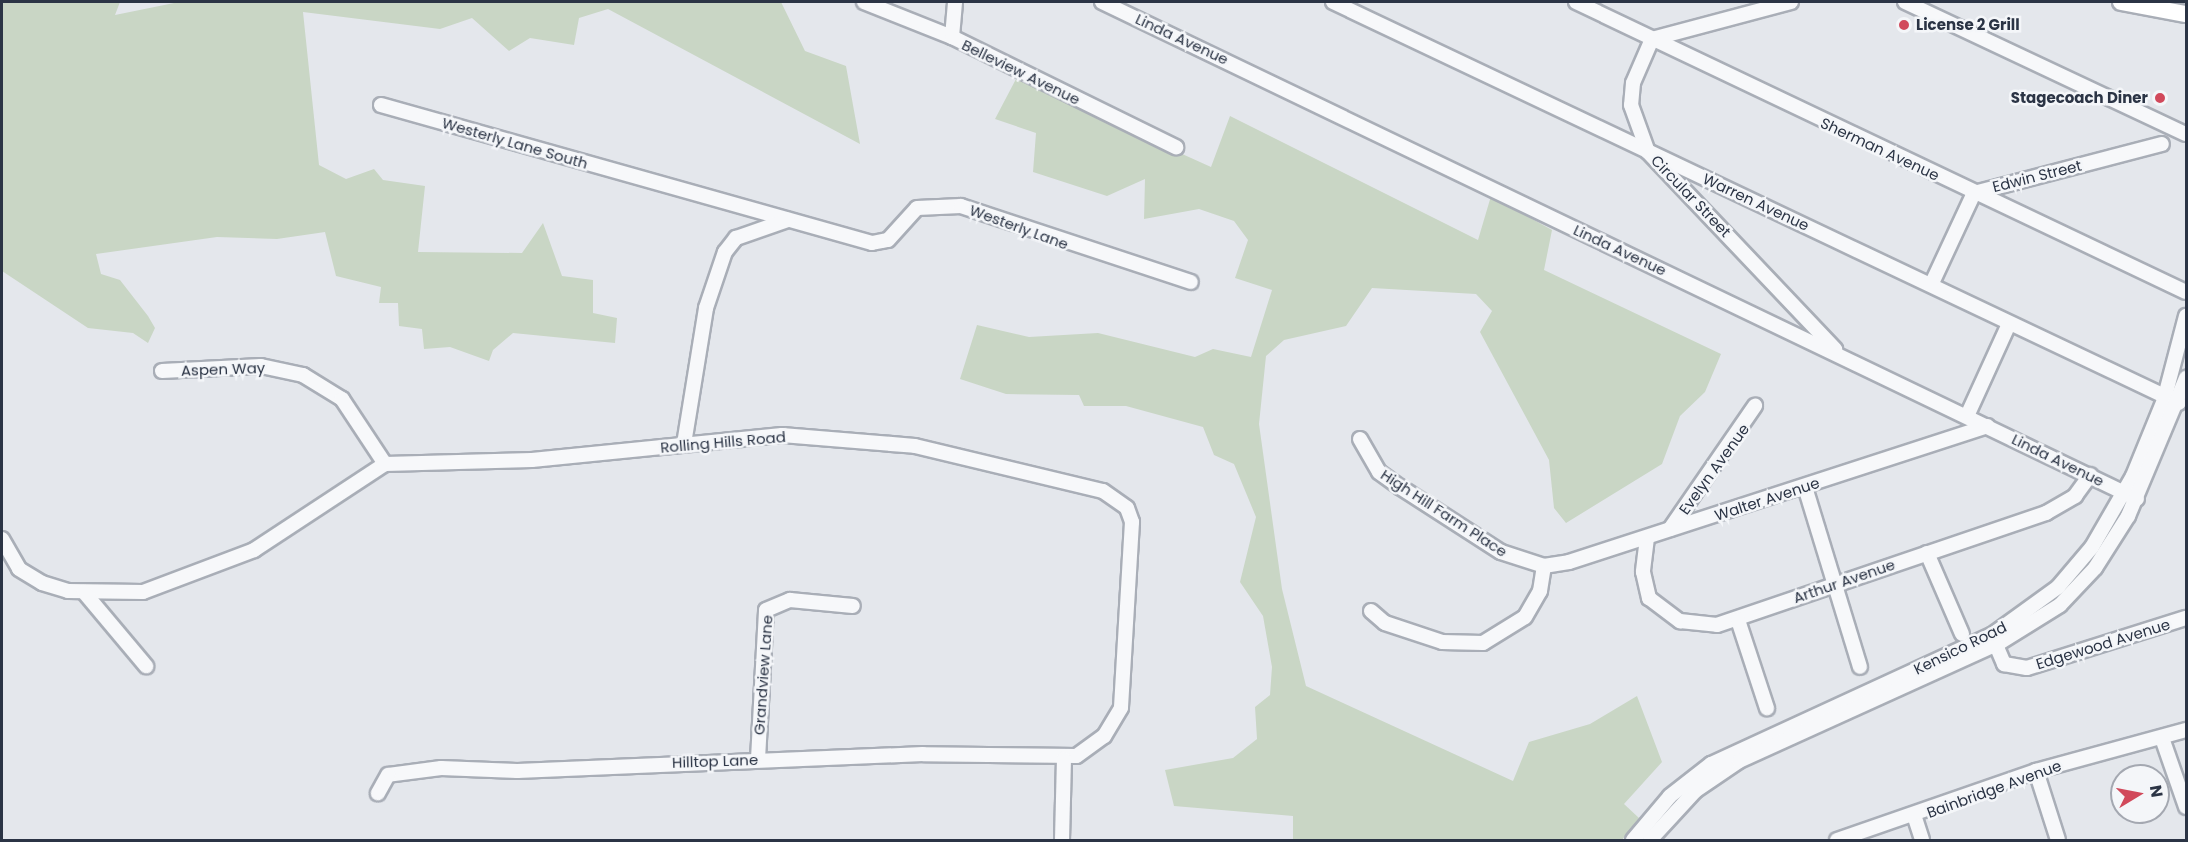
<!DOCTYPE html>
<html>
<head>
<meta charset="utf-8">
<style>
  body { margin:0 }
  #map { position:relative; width:2188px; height:842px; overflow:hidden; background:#e4e7ec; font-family:Poppins,sans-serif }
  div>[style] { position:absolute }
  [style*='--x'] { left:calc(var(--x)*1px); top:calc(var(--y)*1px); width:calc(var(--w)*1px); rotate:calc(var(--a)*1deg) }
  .green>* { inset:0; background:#c9d6c5 }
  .roads { filter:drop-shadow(2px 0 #a9aeb7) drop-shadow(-2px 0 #a9aeb7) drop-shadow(0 2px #a9aeb7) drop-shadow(0 -2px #a9aeb7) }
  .minor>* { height:14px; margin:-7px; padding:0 7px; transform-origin:7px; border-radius:7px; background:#f7f8fa }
  .major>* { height:16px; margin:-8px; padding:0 8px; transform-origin:8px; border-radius:8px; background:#fff }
  .dots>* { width:16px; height:16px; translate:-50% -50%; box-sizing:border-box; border:3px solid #f4f6f9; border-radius:50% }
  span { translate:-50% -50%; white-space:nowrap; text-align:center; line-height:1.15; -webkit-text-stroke:5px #f4f6f9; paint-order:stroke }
  .poi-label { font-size:15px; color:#2b3445; font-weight:700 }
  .left { translate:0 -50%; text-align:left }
  .right { translate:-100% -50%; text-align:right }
  .street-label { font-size:15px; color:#2b3445 }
  .frame { position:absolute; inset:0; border:3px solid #2b3445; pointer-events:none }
  .north { position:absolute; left:2110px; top:764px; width:60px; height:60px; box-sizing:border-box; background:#f4f6f9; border:2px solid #a4a8b1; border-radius:50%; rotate:80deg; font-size:16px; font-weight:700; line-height:24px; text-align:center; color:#2b3445 }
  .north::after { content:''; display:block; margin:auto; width:21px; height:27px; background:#d1495b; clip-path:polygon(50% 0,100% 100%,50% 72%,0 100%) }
</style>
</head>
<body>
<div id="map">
  <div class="green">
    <div style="clip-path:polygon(2px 2px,120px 2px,115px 15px,179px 2px,781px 2px,805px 51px,846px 66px,860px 144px,608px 9px,579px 18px,574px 45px,530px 38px,509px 51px,472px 18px,440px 29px,303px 12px,319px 165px,346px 179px,374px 169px,383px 180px,425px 186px,418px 252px,522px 253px,543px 223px,562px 276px,593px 280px,593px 313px,617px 318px,615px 343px,513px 333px,493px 350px,489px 361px,450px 347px,424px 349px,422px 329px,399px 326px,398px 303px,379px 303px,381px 287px,336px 276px,325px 232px,277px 239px,217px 237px,96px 254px,101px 274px,120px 280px,148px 316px,155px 328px,148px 343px,133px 333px,88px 328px,2px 271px)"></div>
    <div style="clip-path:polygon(1016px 79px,1211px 167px,1230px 116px,1478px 240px,1491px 196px,1552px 230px,1544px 270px,1721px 354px,1705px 392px,1680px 416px,1662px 464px,1566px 523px,1554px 508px,1549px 460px,1480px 332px,1492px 311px,1476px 294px,1372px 288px,1346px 326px,1284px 340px,1266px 356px,1259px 424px,1282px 589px,1306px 686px,1513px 781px,1529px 742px,1590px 724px,1637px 696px,1662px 762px,1624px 804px,1639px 818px,1622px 840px,1293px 840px,1293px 816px,1174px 806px,1165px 770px,1233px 758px,1257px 739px,1255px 707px,1270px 695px,1272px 667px,1263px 616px,1240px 582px,1256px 517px,1234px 464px,1214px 455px,1203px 427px,1126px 406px,1084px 406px,1079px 395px,1006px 394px,960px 379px,977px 325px,1029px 337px,1098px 333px,1195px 357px,1213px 349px,1251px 357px,1272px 290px,1235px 278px,1248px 240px,1234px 221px,1199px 209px,1144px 219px,1145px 179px,1107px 196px,1033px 172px,1036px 133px,995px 119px)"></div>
  </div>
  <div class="roads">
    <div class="minor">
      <div style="--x:864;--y:2;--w:95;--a:21.7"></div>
      <div style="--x:952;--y:37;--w:250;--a:26.2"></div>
      <div style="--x:1102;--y:2;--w:1148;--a:25.65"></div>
      <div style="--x:1333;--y:2;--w:936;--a:25.36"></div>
      <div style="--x:1576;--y:2;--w:675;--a:25.43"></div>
      <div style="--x:1791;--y:2;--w:144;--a:165.1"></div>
      <div style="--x:1652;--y:39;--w:48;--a:113.4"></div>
      <div style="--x:1633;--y:83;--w:22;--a:95"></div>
      <div style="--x:1631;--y:105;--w:50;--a:70.1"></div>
      <div style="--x:1648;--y:152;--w:272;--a:46.5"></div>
      <div style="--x:1905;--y:2;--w:310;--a:25.2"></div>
      <div style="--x:952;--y:37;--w:35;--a:-85"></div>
      <div style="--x:381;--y:105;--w:510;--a:15.7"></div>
      <div style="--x:872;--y:243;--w:16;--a:-11"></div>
      <div style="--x:888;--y:240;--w:43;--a:-47.8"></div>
      <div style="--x:917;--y:208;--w:44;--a:-2.6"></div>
      <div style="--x:961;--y:206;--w:242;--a:18.3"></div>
      <div style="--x:1932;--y:283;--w:99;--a:-65"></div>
      <div style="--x:1974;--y:193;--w:194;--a:-14.6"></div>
      <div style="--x:162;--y:371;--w:99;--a:-2.9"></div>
      <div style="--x:261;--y:366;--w:43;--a:12.1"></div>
      <div style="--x:303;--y:375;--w:46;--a:31.6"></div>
      <div style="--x:342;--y:399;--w:78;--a:56.5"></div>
      <div style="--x:1967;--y:416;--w:101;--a:-65.5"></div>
      <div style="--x:1360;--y:439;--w:38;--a:60"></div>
      <div style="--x:1379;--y:472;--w:26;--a:36"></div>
      <div style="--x:1400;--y:487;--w:120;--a:32.8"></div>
      <div style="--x:1501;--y:552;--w:45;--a:18"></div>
      <div style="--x:1544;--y:566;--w:25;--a:-9"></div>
      <div style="--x:1569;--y:562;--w:440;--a:-18"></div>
      <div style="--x:684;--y:444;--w:138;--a:-80.8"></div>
      <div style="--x:706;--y:308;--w:59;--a:-71.3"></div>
      <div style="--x:725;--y:252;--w:18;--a:-52"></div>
      <div style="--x:736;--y:238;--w:55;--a:-19.1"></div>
      <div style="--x:1805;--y:487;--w:188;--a:73"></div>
      <div style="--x:1670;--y:529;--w:150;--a:-55.4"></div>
      <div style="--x:1647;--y:538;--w:34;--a:97"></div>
      <div style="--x:1643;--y:572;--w:27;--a:77"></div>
      <div style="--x:1649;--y:598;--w:39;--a:37"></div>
      <div style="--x:1680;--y:621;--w:37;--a:6"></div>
      <div style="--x:1717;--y:625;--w:348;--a:-18.8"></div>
      <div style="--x:2046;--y:513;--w:34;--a:-30"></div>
      <div style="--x:2075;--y:496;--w:26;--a:-54"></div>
      <div style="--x:2;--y:539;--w:34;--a:60"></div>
      <div style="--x:19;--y:569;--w:27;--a:31"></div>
      <div style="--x:42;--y:583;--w:27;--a:17"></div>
      <div style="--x:68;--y:591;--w:75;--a:0.8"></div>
      <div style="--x:143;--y:592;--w:119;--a:-20.7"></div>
      <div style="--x:254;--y:550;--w:157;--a:-33.3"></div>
      <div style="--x:385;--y:464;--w:147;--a:-1.6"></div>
      <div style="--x:532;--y:460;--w:251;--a:-5.7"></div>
      <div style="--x:782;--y:435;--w:133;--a:4.7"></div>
      <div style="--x:915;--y:446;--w:193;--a:13.5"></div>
      <div style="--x:1103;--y:491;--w:29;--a:35"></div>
      <div style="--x:1127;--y:508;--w:15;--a:70"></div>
      <div style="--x:1132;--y:522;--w:186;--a:93.4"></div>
      <div style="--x:1121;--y:708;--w:33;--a:121"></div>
      <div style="--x:1104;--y:736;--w:34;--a:144"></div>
      <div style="--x:1076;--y:756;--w:153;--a:-179.3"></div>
      <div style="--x:923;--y:754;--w:406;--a:177.6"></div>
      <div style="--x:517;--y:771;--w:76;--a:-177.7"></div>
      <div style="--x:441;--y:768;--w:53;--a:172.5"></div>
      <div style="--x:388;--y:775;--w:21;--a:119"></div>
      <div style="--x:1927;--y:553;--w:88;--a:66.6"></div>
      <div style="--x:84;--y:592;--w:97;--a:50"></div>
      <div style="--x:1371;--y:611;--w:18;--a:41"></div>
      <div style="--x:1385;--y:623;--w:60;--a:18.4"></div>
      <div style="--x:1442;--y:642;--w:41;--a:1.4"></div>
      <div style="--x:1483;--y:643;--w:49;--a:-31.8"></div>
      <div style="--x:1525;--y:617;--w:30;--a:-60"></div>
      <div style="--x:1540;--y:591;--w:25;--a:-81"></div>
      <div style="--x:1738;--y:620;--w:93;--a:71.8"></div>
      <div style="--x:1996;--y:645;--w:21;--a:67"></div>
      <div style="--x:2004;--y:664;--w:23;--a:10"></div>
      <div style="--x:2027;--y:668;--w:167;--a:-17.5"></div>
      <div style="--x:2162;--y:738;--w:73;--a:70.8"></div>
      <div style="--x:758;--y:759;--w:149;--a:-86.9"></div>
      <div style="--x:766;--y:610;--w:26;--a:-23"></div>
      <div style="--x:790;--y:600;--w:63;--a:5.4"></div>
      <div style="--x:2036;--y:771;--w:72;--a:72.3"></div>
      <div style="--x:1915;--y:818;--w:23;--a:72"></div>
      <div style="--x:1062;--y:840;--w:81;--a:-88.6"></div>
      <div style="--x:1633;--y:840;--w:57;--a:-49.9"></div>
      <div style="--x:1670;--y:796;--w:52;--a:-38"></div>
      <div style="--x:1711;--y:764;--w:309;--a:-24.7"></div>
      <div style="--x:1992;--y:635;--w:82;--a:-36"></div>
      <div style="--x:2058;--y:587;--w:52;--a:-49.6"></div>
      <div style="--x:2092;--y:547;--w:82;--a:-60"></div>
      <div style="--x:2133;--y:476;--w:82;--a:-67.8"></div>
      <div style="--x:2164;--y:400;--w:87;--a:-75.3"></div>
      <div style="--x:1650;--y:840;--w:67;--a:-47.4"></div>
      <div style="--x:1695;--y:791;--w:53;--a:-34.3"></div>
      <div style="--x:1739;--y:761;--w:286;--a:-24.4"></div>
      <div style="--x:1999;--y:643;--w:72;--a:-31.9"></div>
      <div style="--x:2060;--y:605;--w:51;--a:-46.6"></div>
      <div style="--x:2095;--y:568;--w:62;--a:-57.6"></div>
      <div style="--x:2128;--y:516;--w:150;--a:-67.2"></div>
      <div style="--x:1837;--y:840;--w:211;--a:-19.1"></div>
      <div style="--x:2036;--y:771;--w:156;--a:-15.3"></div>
    </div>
    <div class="major">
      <div style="--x:2121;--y:2;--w:66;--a:10.5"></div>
    </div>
  </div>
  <div class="dots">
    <div style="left:1904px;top:25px;background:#d1495b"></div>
    <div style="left:2160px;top:98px;background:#d1495b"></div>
  </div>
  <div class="poi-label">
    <span class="left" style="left:1916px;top:25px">License 2 Grill</span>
    <span class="right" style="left:2148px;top:98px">Stagecoach Diner</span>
  </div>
  <div class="street-label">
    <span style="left:1182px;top:39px;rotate:25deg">Linda Avenue</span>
    <span style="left:1021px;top:72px;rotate:26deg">Belleview Avenue</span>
    <span style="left:515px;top:143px;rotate:16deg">Westerly Lane South</span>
    <span style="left:1880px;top:149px;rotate:25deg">Sherman Avenue</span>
    <span style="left:2037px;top:176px;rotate:-14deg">Edwin Street</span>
    <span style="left:1691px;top:196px;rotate:46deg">Circular Street</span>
    <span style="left:1756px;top:202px;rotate:25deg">Warren Avenue</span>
    <span style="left:1019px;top:227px;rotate:20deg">Westerly Lane</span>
    <span style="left:1620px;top:250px;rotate:25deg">Linda Avenue</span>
    <span style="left:223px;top:369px;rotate:-2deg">Aspen Way</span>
    <span style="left:723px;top:442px;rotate:-5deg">Rolling Hills Road</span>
    <span style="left:2058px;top:460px;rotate:26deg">Linda Avenue</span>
    <span style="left:1714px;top:469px;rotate:-54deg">Evelyn Avenue</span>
    <span style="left:1767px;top:499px;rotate:-18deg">Walter Avenue</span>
    <span style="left:1444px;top:513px;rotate:33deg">High Hill Farm Place</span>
    <span style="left:1844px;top:581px;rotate:-19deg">Arthur Avenue</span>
    <span style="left:2103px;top:644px;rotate:-17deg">Edgewood Avenue</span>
    <span style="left:1960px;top:648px;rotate:-26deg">Kensico Road</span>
    <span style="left:763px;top:675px;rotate:-86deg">Grandview Lane</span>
    <span style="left:715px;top:761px;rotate:-2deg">Hilltop Lane</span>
    <span style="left:1994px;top:789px;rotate:-20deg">Bainbridge Avenue</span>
  </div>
  <div class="frame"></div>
  <div class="north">N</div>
</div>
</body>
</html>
